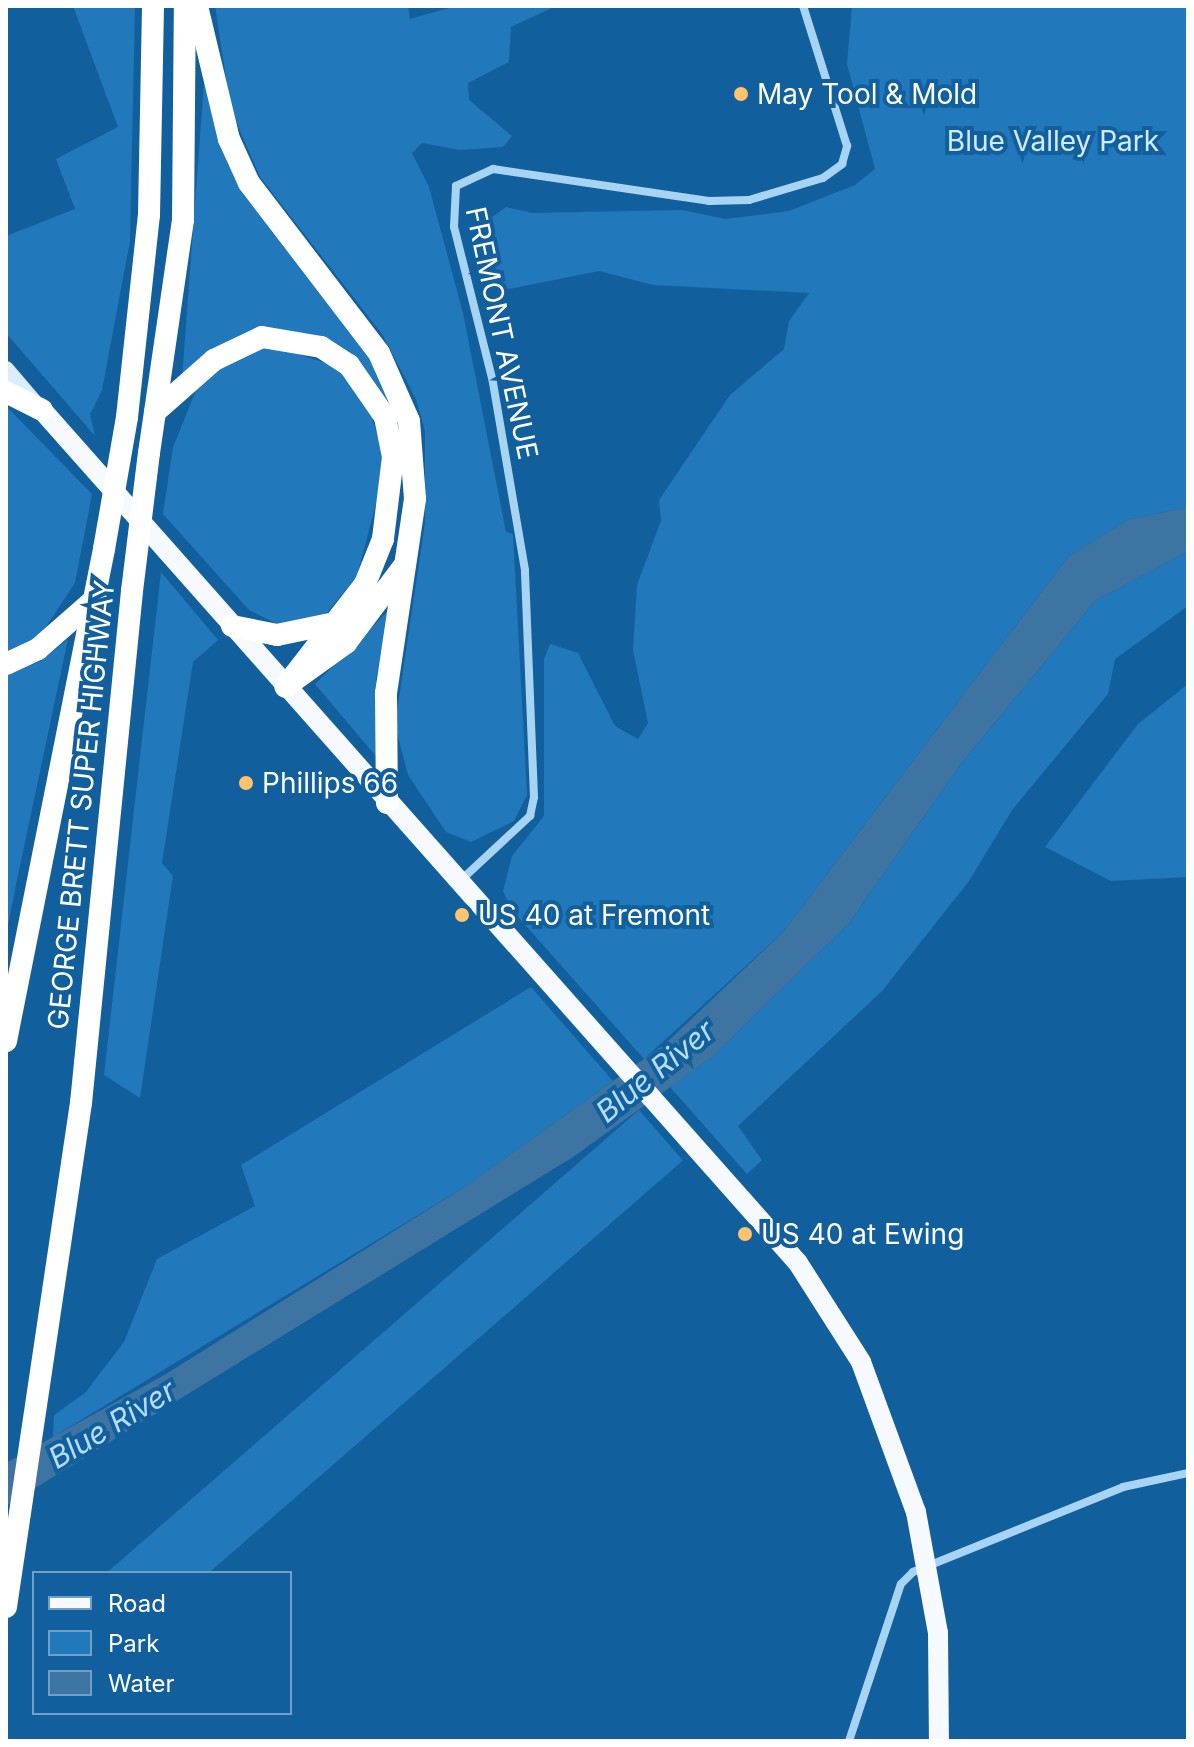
<!DOCTYPE html>
<html>
<head>
<meta charset="utf-8">
<style>
  body { margin:0 }
  #map { position:relative; width:1194px; height:1747px; overflow:hidden; background:#125f9e; font-family:Inter,sans-serif }
  div>[style] { position:absolute }
  [style*='--x'] { left:calc(var(--x)*1px); top:calc(var(--y)*1px); width:calc(var(--w)*1px); rotate:calc(var(--a)*1deg) }
  .green>* { inset:0; background:#2178bb; transform-origin:0 0 }
  .water>* { inset:0; background:#3e74a1 }
  .street>* { height:8px; margin:-4px; padding:0 4px; transform-origin:4px; border-radius:4px; background:#a8d4f4 }
  .secondary>* { height:16px; margin:-8px; padding:0 8px; transform-origin:8px; border-radius:8px; background:#d9edfd }
  .primary>* { height:20px; margin:-10px; padding:0 10px; transform-origin:10px; border-radius:10px; background:#f6faff }
  .highway>* { height:22px; margin:-11px; padding:0 11px; transform-origin:11px; border-radius:11px; background:#fff }
  .highway-bridge>* { height:22px; margin:-11px; padding:0 11px; transform-origin:11px; border-radius:11px; background:#fff }
  .dots>* { width:22px; height:22px; translate:-50% -50%; box-sizing:border-box; border:4px solid #125f9e; border-radius:50% }
  span { translate:-50% -50%; white-space:nowrap; text-align:center; line-height:1.15; -webkit-text-stroke:8px #125f9e; paint-order:stroke }
  .poi-label { font-size:28px; color:#fff }
  .left { translate:0 -50%; text-align:left }
  .park-label { font-size:28px; color:#d1ebfe }
  .street-label { font-size:28px; color:#fff }
  .water-label { font-size:30px; color:#b5ddfb; font-style:italic }
  .frame { position:absolute; inset:0; border:8px solid #fff; pointer-events:none }
  .legend { position:absolute; left:32px; top:1571px; width:260px; height:144px; box-sizing:border-box; background:#125f9e; border:2px solid #719fc5; margin:0; padding:10px 14px; list-style:none; font-size:24px; color:#fff }
  .legend li { display:flex; align-items:center; gap:16px; height:40px }
  .legend b { width:40px; border:2px solid #719fc5 }
</style>
</head>
<body>
<div id="map">
  <div class="green">
    <div style="clip-path:polygon(73px 6px,135px 6px,130px 241px,102px 390px,90px 414px,95px 436px,6px 333px,6px 236px,75px 209px,56px 159px,118px 127px)"></div>
    <div style="clip-path:polygon(215px 6px,408px 6px,410px 19px,456px 6px,556px 6px,511px 27px,509px 62px,468px 83px,469px 100px,512px 136px,503px 147px,460px 150px,422px 143px,412px 153px,429px 187px,463px 313px,506px 532px,513px 534px,527px 795px,514px 821px,471px 842px,446px 832px,408px 775px,395px 725px,425px 523px,425px 431px,416px 399px,382px 334px,260px 177px,231px 110px)"></div>
    <div style="clip-path:polygon(852px 6px,1188px 6px,1188px 507px,1127px 520px,1068px 557px,783px 932px,644px 1059px,512px 910px,503px 891px,512px 856px,544px 816px,544px 659px,550px 644px,578px 653px,615px 726px,638px 739px,648px 723px,633px 650px,637px 585px,661px 521px,659px 500px,730px 395px,784px 349px,789px 321px,809px 293px,653px 285px,599px 271px,509px 289px,497px 285px,492px 217px,506px 207px,532px 213px,682px 210px,725px 219px,789px 211px,855px 185px,875px 169px,847px 64px)"></div>
    <div style="clip-path:polygon(204px 83px,228px 165px,382px 373px,404px 443px,367px 371px,322px 337px,261px 328px,213px 349px,182px 378px)"></div>
    <div style="clip-path:polygon(270px 345px,335px 366px,368px 404px,382px 451px,381px 485px,357px 576px,326px 614px,281px 626px,249px 610px,163px 514px,173px 447px,197px 388px,211px 372px)"></div>
    <div style="clip-path:polygon(6px 406px,92px 494px,75px 583px,40px 636px,6px 656px)"></div>
    <div style="clip-path:polygon(1188px 551px,1188px 606px,1115px 659px,1108px 694px,1012px 810px,969px 881px,882px 991px,738px 1126px,762px 1160px,747px 1174px,670px 1087px,712px 1057px,849px 923px,960px 765px,1095px 601px)"></div>
    <div style="clip-path:polygon(161px 572px,218px 640px,193px 662px,162px 863px,173px 876px,140px 1098px,104px 1075px)"></div>
    <div style="clip-path:polygon(389px 610px,376px 679px,380px 761px,315px 684px)"></div>
    <div style="clip-path:polygon(68px 639px,17px 880px,6px 936px,6px 675px,41px 661px)"></div>
    <div style="clip-path:polygon(1188px 684px,1188px 877px,1111px 881px,1045px 847px,1138px 724px)"></div>
    <div style="clip-path:polygon(531px 987px,613px 1081px,466px 1186px,53px 1437px,54px 1415px,85px 1393px,124px 1342px,157px 1259px,255px 1206px,241px 1165px)"></div>
    <div style="left:639px;top:1110px;width:67px;height:707px;rotate:49deg"></div>
  </div>
  <div class="water">
    <div style="clip-path:polygon(1188px 507px,1188px 551px,1095px 601px,960px 765px,849px 923px,712px 1057px,573px 1157px,6px 1506px,6px 1463px,166px 1374px,466px 1186px,665px 1044px,783px 932px,1068px 557px,1127px 520px)"></div>
  </div>
  <div class="street">
    <div style="--x:460;--y:881;--w:96;--a:-42.9"></div>
    <div style="--x:530;--y:816;--w:19;--a:-78"></div>
    <div style="--x:534;--y:797;--w:227;--a:-92.3"></div>
    <div style="--x:525;--y:570;--w:191;--a:-99.7"></div>
    <div style="--x:493;--y:382;--w:160;--a:-104.1"></div>
    <div style="--x:454;--y:227;--w:41;--a:-87.2"></div>
    <div style="--x:456;--y:186;--w:41;--a:-24.7"></div>
    <div style="--x:493;--y:169;--w:218;--a:8.4"></div>
    <div style="--x:709;--y:201;--w:40;--a:-1.4"></div>
    <div style="--x:749;--y:200;--w:77;--a:-16.6"></div>
    <div style="--x:823;--y:178;--w:24;--a:-36"></div>
    <div style="--x:842;--y:164;--w:19;--a:-74"></div>
    <div style="--x:847;--y:146;--w:147;--a:-107.4"></div>
    <div style="--x:849;--y:1741;--w:165;--a:-71.7"></div>
    <div style="--x:901;--y:1584;--w:17;--a:-45"></div>
    <div style="--x:913;--y:1572;--w:227;--a:-22"></div>
    <div style="--x:1123;--y:1487;--w:66;--a:-12.2"></div>
  </div>
  <div class="secondary">
    <div style="--x:6;--y:369;--w:46;--a:49.4"></div>
  </div>
  <div class="primary">
    <div style="--x:42;--y:410;--w:1140;--a:48.45"></div>
    <div style="--x:798;--y:1263;--w:117;--a:57.5"></div>
    <div style="--x:861;--y:1362;--w:160;--a:69.9"></div>
    <div style="--x:916;--y:1512;--w:123;--a:79.7"></div>
    <div style="--x:938;--y:1633;--w:108;--a:89.5"></div>
  </div>
  <div class="highway">
    <div style="--x:197;--y:6;--w:137;--a:76.5"></div>
    <div style="--x:229;--y:139;--w:48;--a:65.6"></div>
    <div style="--x:249;--y:183;--w:214;--a:52.6"></div>
    <div style="--x:379;--y:353;--w:74;--a:66.2"></div>
    <div style="--x:409;--y:421;--w:78;--a:85.6"></div>
    <div style="--x:415;--y:499;--w:197;--a:98.5"></div>
    <div style="--x:386;--y:694;--w:109;--a:89.5"></div>
    <div style="--x:6;--y:392;--w:40;--a:26.6"></div>
    <div style="--x:155;--y:412;--w:79;--a:-41.4"></div>
    <div style="--x:214;--y:360;--w:53;--a:-25.6"></div>
    <div style="--x:262;--y:337;--w:60;--a:9.6"></div>
    <div style="--x:321;--y:347;--w:33;--a:33"></div>
    <div style="--x:349;--y:365;--w:63;--a:55.3"></div>
    <div style="--x:385;--y:417;--w:41;--a:78.7"></div>
    <div style="--x:393;--y:457;--w:83;--a:97"></div>
    <div style="--x:383;--y:539;--w:48;--a:111.8"></div>
    <div style="--x:365;--y:584;--w:130;--a:127.8"></div>
    <div style="--x:127;--y:417;--w:203;--a:-83.8"></div>
    <div style="--x:149;--y:215;--w:209;--a:-88.9"></div>
    <div style="--x:149;--y:453;--w:235;--a:-81.7"></div>
    <div style="--x:183;--y:220;--w:214;--a:-89.5"></div>
    <div style="--x:232;--y:626;--w:46;--a:11.3"></div>
    <div style="--x:277;--y:635;--w:59;--a:-11.7"></div>
    <div style="--x:6;--y:664;--w:35;--a:-25"></div>
    <div style="--x:38;--y:649;--w:77;--a:-41.3"></div>
    <div style="--x:286;--y:686;--w:74;--a:-35.6"></div>
    <div style="--x:346;--y:643;--w:95;--a:-53.1"></div>
    <div style="--x:6;--y:1041;--w:502;--a:-78.73"></div>
    <div style="--x:6;--y:1607;--w:510;--a:-81.54"></div>
    <div style="--x:81;--y:1103;--w:515;--a:-84.31"></div>
  </div>
  <div class="highway-bridge">
    <div style="--x:104;--y:549;--w:134;--a:-80.1"></div>
    <div style="--x:132;--y:591;--w:139;--a:-83"></div>
  </div>
  <div class="dots">
    <div style="left:741px;top:94px;background:#ffc36c"></div>
    <div style="left:246px;top:783px;background:#ffc36c"></div>
    <div style="left:462px;top:915px;background:#ffc36c"></div>
    <div style="left:745px;top:1234px;background:#ffc36c"></div>
  </div>
  <div class="poi-label">
    <span class="left" style="left:757px;top:94px">May Tool &amp; Mold</span>
    <span class="left" style="left:262px;top:783px">Phillips 66</span>
    <span class="left" style="left:478px;top:915px">US 40 at Fremont</span>
    <span class="left" style="left:761px;top:1234px">US 40 at Ewing</span>
  </div>
  <div class="park-label">
    <span style="left:1053px;top:141px">Blue Valley Park</span>
  </div>
  <div class="street-label">
    <span style="left:502px;top:333px;rotate:78deg">FREMONT AVENUE</span>
    <span style="left:81px;top:805px;rotate:-84deg">GEORGE BRETT SUPER HIGHWAY</span>
  </div>
  <div class="water-label">
    <span style="left:655px;top:1071px;rotate:-39deg">Blue River</span>
    <span style="left:112px;top:1424px;rotate:-31deg">Blue River</span>
  </div>
  <div class="frame"></div>
  <ul class="legend">
  <li><b style="height:10px;background:#f6faff"></b>Road</li>
  <li><b style="height:22px;background:#2178bb"></b>Park</li>
  <li><b style="height:22px;background:#3e74a1"></b>Water</li>
  </ul>
</div>
</body>
</html>
